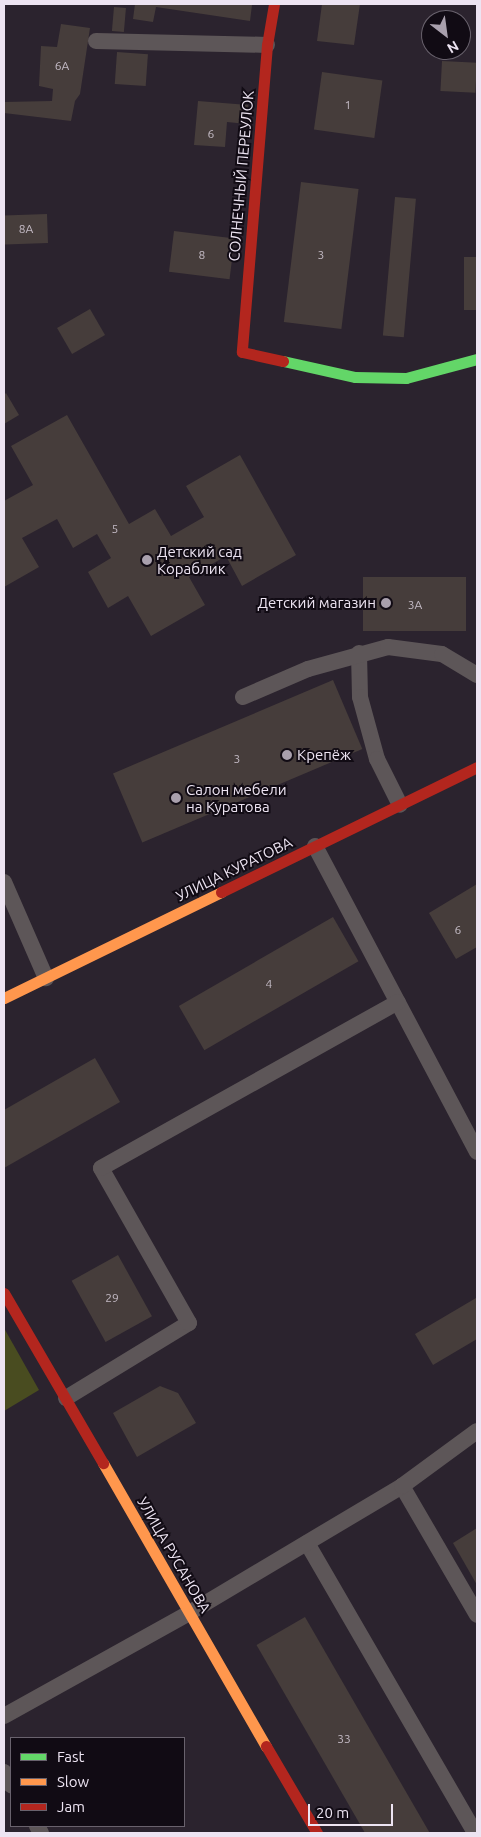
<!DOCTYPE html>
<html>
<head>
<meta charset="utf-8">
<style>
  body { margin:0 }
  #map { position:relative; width:481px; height:1837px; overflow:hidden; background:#2b232e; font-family:Ubuntu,sans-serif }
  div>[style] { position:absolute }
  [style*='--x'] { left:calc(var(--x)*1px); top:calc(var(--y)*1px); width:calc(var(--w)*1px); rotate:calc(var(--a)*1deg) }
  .green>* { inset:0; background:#494c20 }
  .building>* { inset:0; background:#463d3b; transform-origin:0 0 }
  .lane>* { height:16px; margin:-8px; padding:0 8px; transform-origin:8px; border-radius:8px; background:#5d5658 }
  .fast>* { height:11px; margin:-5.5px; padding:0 5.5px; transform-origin:5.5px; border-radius:5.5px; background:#63d668 }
  .slow>* { height:11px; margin:-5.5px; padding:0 5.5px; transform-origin:5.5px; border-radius:5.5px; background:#ff974d }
  .jam>* { height:11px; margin:-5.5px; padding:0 5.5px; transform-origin:5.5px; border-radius:5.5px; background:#b3261e }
  .dots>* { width:14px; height:14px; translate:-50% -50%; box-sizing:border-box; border:2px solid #110b14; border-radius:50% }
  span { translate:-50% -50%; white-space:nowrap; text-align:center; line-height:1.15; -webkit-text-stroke:4px #110b14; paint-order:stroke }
  .number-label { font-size:12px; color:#c3bac4 }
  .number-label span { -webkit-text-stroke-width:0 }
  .street-label { font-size:15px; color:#ede4f2 }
  .poi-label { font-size:15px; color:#ede4f2 }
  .left { translate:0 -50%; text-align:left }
  .right { translate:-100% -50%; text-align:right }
  .frame { position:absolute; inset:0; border:5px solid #ede4f2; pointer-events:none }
  .legend { position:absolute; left:10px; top:1737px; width:175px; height:90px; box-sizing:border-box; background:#110b14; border:1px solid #69626d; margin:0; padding:6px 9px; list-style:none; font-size:15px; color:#ede4f2 }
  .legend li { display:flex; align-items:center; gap:10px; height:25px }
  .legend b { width:25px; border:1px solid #69626d }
  .north { position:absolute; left:421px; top:10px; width:50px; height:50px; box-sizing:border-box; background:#110b14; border:1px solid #69626d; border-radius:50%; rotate:150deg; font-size:14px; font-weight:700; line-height:20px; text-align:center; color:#ede4f2 }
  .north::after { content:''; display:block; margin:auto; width:18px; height:22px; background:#a9a0ad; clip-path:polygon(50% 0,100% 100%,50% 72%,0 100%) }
  .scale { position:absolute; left:308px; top:1804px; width:85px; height:22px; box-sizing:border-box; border:2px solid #ede4f2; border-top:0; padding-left:6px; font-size:15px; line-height:18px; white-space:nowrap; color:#ede4f2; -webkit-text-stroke:4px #110b14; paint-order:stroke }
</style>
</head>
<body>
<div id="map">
  <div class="green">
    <div style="clip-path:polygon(4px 1328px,39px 1390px,4px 1411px)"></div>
  </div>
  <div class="building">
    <div style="clip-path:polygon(135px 4px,149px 5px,256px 5px,252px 5px,250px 21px,156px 7px,153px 22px,133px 19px)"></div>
    <div style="clip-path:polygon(322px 4px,360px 4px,354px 45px,317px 41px)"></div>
    <div style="left:114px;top:7px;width:12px;height:24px;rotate:5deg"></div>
    <div style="clip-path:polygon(61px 24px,90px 28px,80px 94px,75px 101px,71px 121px,4px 113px,4px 102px,52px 101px,53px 89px,39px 86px,41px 46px,57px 47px)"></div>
    <div style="left:117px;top:52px;width:31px;height:32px;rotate:4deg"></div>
    <div style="left:442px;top:61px;width:35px;height:30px;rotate:3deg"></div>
    <div style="left:322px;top:72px;width:61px;height:58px;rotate:8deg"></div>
    <div style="clip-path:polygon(198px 101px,248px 105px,247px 124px,227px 122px,225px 147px,194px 145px)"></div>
    <div style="left:301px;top:182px;width:58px;height:141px;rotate:7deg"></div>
    <div style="left:395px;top:197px;width:21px;height:139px;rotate:5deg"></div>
    <div style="left:47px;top:214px;width:29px;height:43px;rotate:88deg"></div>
    <div style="left:174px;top:231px;width:61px;height:41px;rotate:7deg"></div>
    <div style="left:464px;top:257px;width:13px;height:53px"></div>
    <div style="left:90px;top:309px;width:30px;height:38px;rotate:60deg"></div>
    <div style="clip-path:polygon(6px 393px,19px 415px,4px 424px,4px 395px)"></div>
    <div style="clip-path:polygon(67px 415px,129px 524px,155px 509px,171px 536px,204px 517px,186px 486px,240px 455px,296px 555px,242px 586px,226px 556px,189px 577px,205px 605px,151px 636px,128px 596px,108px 608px,88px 572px,111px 558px,97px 534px,73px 548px,57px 519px,22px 538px,39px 567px,4px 587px,4px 501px,33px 485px,11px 446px)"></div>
    <div style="left:466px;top:577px;width:54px;height:103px;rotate:90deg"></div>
    <div style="left:333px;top:680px;width:75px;height:239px;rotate:67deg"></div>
    <div style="clip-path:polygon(477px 884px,477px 947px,456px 959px,429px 913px)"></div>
    <div style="left:333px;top:917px;width:51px;height:178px;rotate:60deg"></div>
    <div style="clip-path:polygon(95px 1058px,120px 1102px,4px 1168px,4px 1110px)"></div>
    <div style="left:118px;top:1255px;width:70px;height:53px;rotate:61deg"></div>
    <div style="clip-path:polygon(476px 1298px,477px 1339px,433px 1365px,415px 1334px)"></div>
    <div style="clip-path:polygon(160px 1386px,178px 1393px,196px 1423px,137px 1457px,113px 1413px)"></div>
    <div style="clip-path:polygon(477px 1528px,477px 1585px,453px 1543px)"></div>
    <div style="left:305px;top:1617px;width:251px;height:56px;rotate:60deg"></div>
  </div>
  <div class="lane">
    <div style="--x:96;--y:41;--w:171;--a:1.3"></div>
    <div style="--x:359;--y:653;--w:44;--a:88.7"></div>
    <div style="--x:360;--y:697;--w:64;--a:74.7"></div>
    <div style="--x:377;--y:759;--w:51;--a:63.4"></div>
    <div style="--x:243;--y:697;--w:71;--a:-23.3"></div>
    <div style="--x:308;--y:669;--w:83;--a:-15.4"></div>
    <div style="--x:388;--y:647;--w:54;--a:7.4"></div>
    <div style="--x:442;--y:654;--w:41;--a:31"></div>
    <div style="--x:315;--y:846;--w:346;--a:62.1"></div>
    <div style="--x:4;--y:882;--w:105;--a:66.4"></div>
    <div style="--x:66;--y:1398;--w:144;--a:-31.4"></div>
    <div style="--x:189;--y:1323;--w:178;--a:-119.6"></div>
    <div style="--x:101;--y:1168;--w:340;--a:-29.2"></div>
    <div style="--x:402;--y:1486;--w:149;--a:59.8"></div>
    <div style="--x:307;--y:1543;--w:335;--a:59.9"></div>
    <div style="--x:4;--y:1716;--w:212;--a:-29.1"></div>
    <div style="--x:189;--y:1613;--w:248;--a:-30.8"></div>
    <div style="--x:402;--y:1486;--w:93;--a:-36.3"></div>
    <div style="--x:4;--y:1772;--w:15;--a:62"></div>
    <div style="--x:37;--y:1826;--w:8;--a:60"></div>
  </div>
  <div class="fast">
    <div style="--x:283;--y:361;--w:74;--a:12.5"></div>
    <div style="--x:355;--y:377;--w:51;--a:1.1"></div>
    <div style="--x:406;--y:378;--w:73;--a:-15"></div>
  </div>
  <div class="slow">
    <div style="--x:4;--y:998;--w:242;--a:-26"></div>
    <div style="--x:103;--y:1463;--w:327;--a:60.1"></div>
  </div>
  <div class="jam">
    <div style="--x:274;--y:4;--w:42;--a:99.7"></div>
    <div style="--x:267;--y:45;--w:308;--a:94.7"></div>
    <div style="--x:242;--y:352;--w:42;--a:12.4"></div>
    <div style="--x:221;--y:892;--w:285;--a:-26"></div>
    <div style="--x:4;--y:1293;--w:197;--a:59.8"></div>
    <div style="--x:266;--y:1746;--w:101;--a:59.6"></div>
  </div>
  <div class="dots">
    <div style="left:147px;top:560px;background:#a9a0ad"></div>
    <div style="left:386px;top:603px;background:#a9a0ad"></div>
    <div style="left:287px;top:755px;background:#a9a0ad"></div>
    <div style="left:176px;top:798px;background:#a9a0ad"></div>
  </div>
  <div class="number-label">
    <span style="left:62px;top:66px">6А</span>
    <span style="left:348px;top:105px">1</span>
    <span style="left:211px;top:134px">6</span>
    <span style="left:26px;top:229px">8А</span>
    <span style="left:202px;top:255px">8</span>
    <span style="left:321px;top:255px">3</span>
    <span style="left:115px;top:529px">5</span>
    <span style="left:415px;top:605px">3А</span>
    <span style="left:237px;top:759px">3</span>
    <span style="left:458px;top:930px">6</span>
    <span style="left:269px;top:984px">4</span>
    <span style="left:112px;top:1298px">29</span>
    <span style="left:344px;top:1739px">33</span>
  </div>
  <div class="street-label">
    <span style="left:241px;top:176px;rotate:-85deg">СОЛНЕЧНЫЙ ПЕРЕУЛОК</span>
    <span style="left:234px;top:869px;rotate:-26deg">УЛИЦА КУРАТОВА</span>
    <span style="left:174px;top:1555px;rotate:60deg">УЛИЦА РУСАНОВА</span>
  </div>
  <div class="poi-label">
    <span class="left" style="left:157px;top:560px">Детский сад<br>Кораблик</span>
    <span class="right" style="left:376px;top:603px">Детский магазин</span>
    <span class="left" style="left:297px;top:755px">Крепёж</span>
    <span class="left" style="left:186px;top:798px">Салон мебели<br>на Куратова</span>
  </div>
  <div class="frame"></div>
  <ul class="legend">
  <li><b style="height:6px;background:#63d668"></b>Fast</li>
  <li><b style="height:6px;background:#ff974d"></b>Slow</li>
  <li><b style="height:6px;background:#b3261e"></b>Jam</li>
  </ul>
  <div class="north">N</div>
  <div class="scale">20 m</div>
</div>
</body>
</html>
